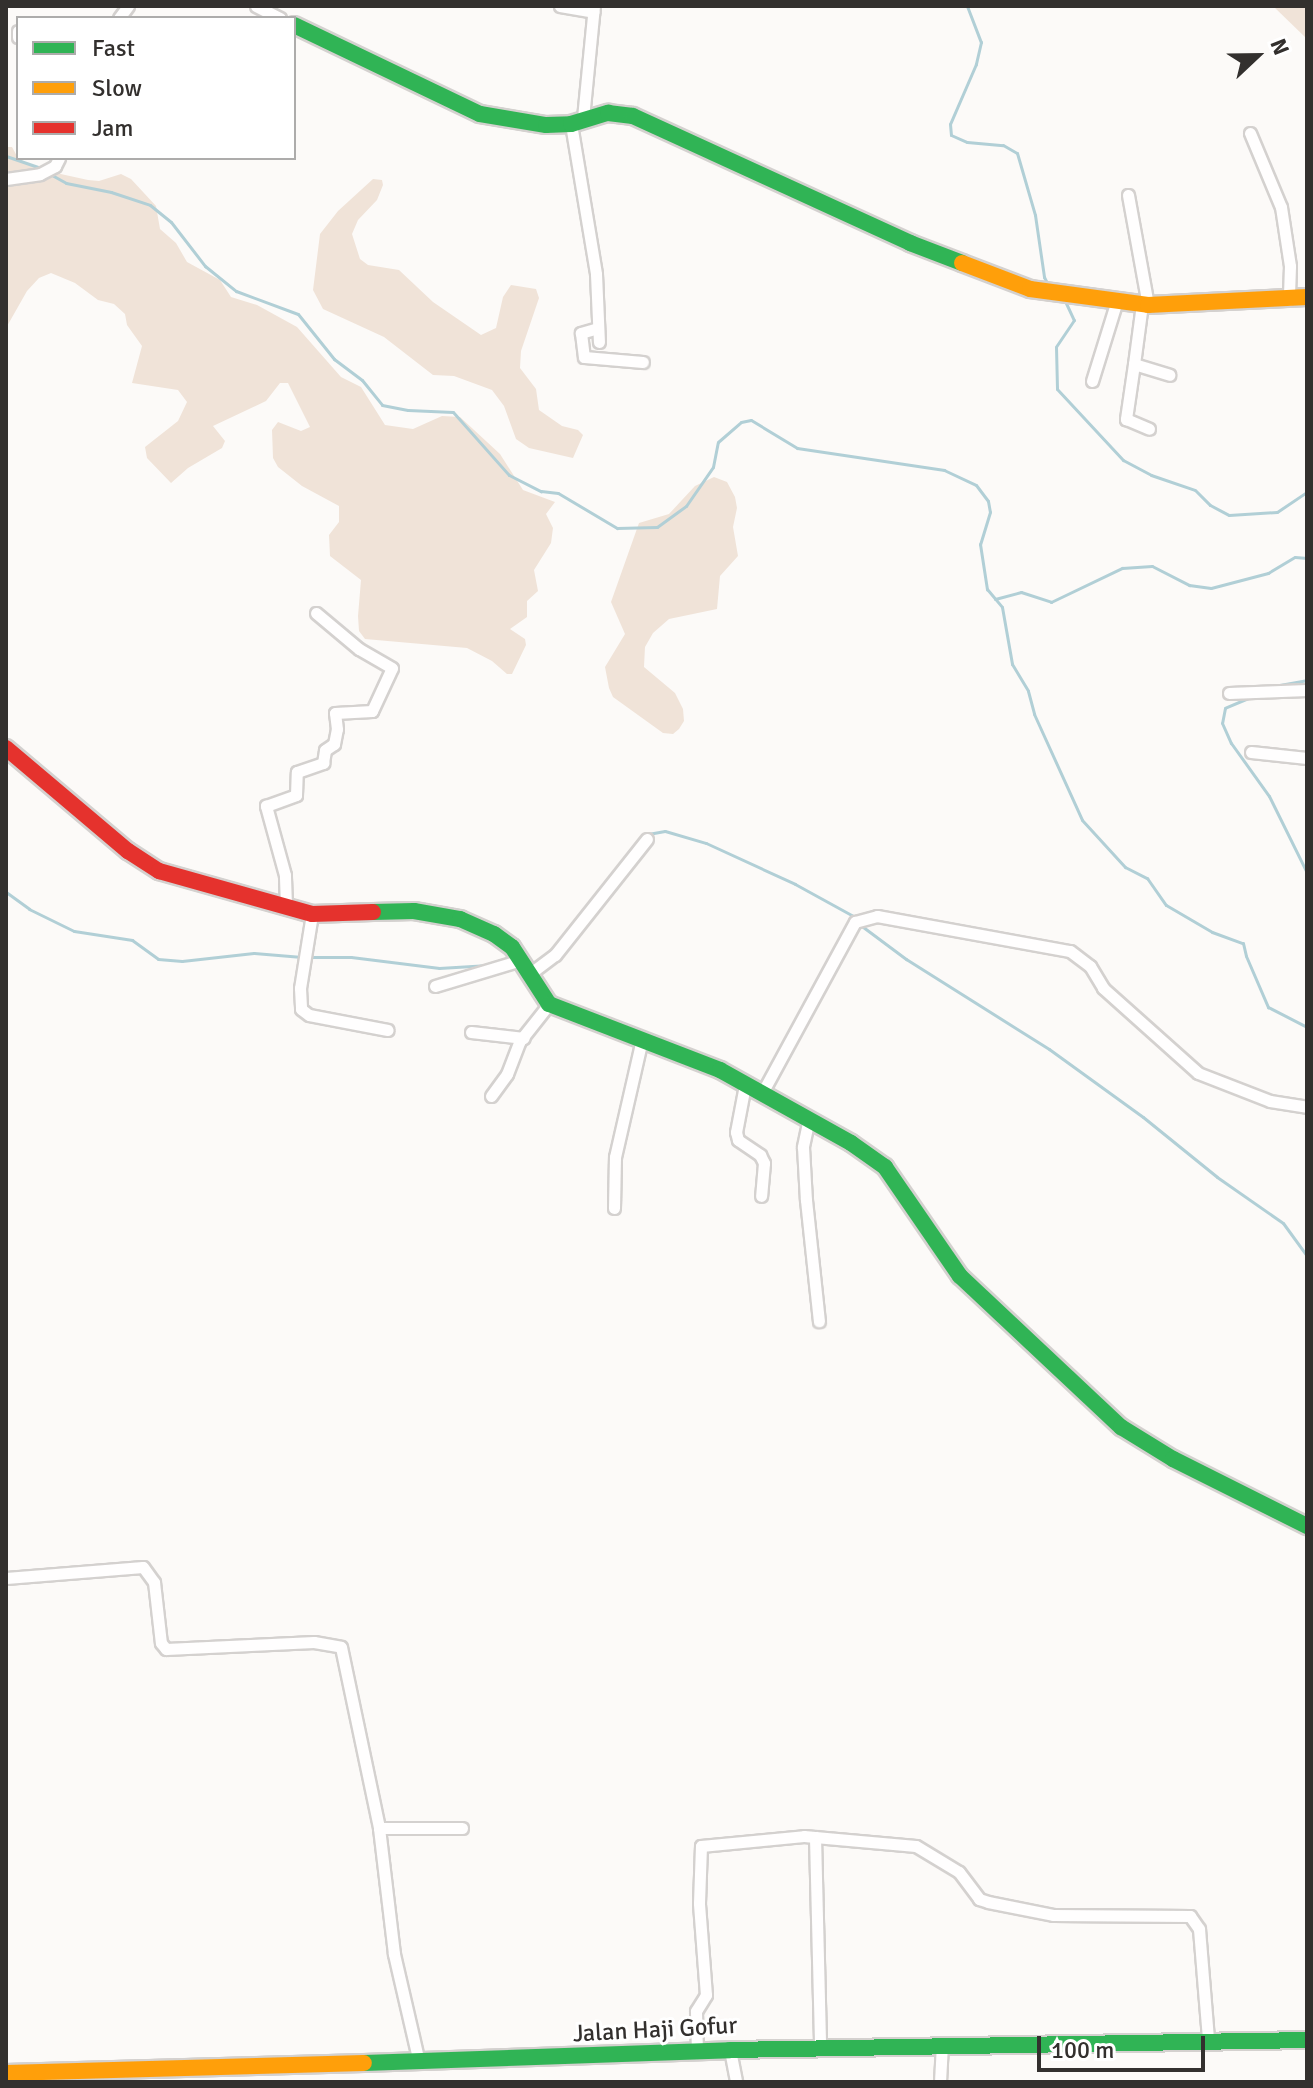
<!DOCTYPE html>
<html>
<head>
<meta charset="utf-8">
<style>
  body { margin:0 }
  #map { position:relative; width:1313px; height:2088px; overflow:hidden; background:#fcfaf8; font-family:Signika,sans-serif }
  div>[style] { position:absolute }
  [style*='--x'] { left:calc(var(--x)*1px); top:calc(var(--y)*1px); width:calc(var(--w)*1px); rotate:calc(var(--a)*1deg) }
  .green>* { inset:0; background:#f0e3d8 }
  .stream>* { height:3px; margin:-1.5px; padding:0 1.5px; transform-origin:1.5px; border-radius:1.5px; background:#b1cfd6 }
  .roads { filter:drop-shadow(2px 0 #d4d1cf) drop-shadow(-2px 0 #d4d1cf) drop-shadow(0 2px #d4d1cf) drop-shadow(0 -2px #d4d1cf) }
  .street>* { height:11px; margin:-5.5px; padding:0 5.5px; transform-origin:5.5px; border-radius:5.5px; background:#fffefe }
  .fast>* { height:16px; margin:-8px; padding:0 8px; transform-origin:8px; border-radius:8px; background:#30b455 }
  .slow>* { height:16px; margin:-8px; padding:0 8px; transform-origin:8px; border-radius:8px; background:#ff9f0a }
  .jam>* { height:16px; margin:-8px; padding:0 8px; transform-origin:8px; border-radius:8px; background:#e5322d }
  span { translate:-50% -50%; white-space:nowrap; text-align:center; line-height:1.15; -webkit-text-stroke:6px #fff; paint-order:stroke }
  .street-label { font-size:24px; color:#33302e }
  .frame { position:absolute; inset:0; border:8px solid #33302e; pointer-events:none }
  .legend { position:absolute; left:16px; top:16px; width:280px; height:144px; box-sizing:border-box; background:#fff; border:2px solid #adacab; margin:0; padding:10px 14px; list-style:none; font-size:24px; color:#33302e }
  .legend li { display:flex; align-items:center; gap:16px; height:40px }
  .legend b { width:40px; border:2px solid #adacab }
  .north { position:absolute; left:1217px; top:16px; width:80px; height:80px; -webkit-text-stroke:6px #fff; paint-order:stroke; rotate:68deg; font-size:22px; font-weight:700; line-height:32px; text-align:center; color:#33302e }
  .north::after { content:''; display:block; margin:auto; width:28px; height:36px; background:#33302e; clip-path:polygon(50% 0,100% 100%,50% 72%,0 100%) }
  .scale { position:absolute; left:1037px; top:2036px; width:168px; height:36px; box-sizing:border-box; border:4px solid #33302e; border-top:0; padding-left:10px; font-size:24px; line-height:28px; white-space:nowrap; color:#33302e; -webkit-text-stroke:6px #fff; paint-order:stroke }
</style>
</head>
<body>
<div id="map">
  <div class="green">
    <div style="clip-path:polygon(1273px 6px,1307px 6px,1307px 39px)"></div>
    <div style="clip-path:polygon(6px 147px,12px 147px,18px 158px,38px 169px,88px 180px,99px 181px,121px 174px,131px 179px,156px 206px,160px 229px,176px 243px,187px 262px,220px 280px,231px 297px,257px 305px,297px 327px,341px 377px,361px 387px,385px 425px,413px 429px,442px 416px,460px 417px,500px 454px,523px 490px,555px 502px,546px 514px,553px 528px,551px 543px,534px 570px,538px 591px,527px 601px,527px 617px,510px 629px,525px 639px,526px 645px,512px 674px,507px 674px,492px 661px,467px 648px,365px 639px,359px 631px,358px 616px,361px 580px,330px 556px,329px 535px,339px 522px,339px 506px,302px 486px,278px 467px,273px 458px,272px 430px,278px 422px,301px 431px,310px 427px,288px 383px,280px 383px,266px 401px,213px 426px,225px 441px,222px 448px,188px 468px,171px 483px,147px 458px,145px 447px,178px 421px,187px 402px,178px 390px,132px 383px,142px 346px,127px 325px,125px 314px,114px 304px,98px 300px,75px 283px,51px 273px,39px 278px,27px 291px,6px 328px)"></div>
    <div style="clip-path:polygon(373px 179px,382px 180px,383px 185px,377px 200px,358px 220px,352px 234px,360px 259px,368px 265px,399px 270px,433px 302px,481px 335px,496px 328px,503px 297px,511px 285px,536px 289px,539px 298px,521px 351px,520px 368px,536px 389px,539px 410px,562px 426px,578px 430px,583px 435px,573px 458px,529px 448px,516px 439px,504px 406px,492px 390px,454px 376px,433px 375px,384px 337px,323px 309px,313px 290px,320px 234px,338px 211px)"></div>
    <div style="clip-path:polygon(714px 477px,727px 482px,735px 497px,737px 508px,733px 527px,738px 556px,720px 576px,717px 609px,669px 619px,653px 633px,645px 647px,644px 667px,675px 693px,683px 709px,684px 721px,679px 729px,673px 734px,663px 733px,613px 697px,609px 688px,605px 667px,625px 634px,611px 602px,639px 523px,669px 514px,695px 486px)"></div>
  </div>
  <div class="stream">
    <div style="--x:967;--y:6;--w:39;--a:69"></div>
    <div style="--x:981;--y:42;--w:23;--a:103"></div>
    <div style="--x:976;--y:64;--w:65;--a:113.4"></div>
    <div style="--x:950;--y:124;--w:11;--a:85"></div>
    <div style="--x:951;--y:135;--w:17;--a:24"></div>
    <div style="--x:967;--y:142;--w:36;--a:5"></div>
    <div style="--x:1003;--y:145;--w:16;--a:30"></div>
    <div style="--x:1017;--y:153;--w:65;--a:73.8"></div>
    <div style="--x:1035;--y:215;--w:63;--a:81.7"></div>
    <div style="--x:1044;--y:277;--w:11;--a:63"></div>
    <div style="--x:6;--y:156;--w:36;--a:19"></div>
    <div style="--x:50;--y:174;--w:18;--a:29"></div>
    <div style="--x:66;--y:183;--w:46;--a:11.3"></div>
    <div style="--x:111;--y:192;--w:41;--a:18.4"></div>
    <div style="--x:150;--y:205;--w:27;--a:39"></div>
    <div style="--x:171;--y:222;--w:56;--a:52.3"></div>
    <div style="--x:205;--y:266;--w:40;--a:39"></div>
    <div style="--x:236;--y:291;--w:66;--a:20.4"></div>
    <div style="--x:298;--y:314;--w:58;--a:51.3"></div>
    <div style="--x:334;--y:359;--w:35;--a:37"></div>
    <div style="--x:362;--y:380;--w:32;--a:51"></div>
    <div style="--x:382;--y:405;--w:26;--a:11"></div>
    <div style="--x:408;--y:410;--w:45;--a:2.5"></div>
    <div style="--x:453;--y:412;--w:84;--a:48.4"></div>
    <div style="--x:509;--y:475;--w:36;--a:27"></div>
    <div style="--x:541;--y:491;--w:17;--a:7"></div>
    <div style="--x:558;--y:493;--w:69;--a:30.7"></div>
    <div style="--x:617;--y:528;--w:40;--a:-1.4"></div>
    <div style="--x:657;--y:527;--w:36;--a:-36"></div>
    <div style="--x:686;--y:506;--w:47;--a:-55.3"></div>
    <div style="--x:713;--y:467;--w:25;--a:-79"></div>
    <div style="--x:718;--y:442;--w:30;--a:-41"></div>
    <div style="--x:741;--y:422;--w:10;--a:-11"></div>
    <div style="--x:751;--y:420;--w:54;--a:31.3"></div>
    <div style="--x:797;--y:448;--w:149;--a:8.5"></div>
    <div style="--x:944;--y:470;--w:35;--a:25"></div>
    <div style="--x:976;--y:485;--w:20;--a:53"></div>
    <div style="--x:988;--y:501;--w:11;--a:80"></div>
    <div style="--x:990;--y:512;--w:34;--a:107"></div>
    <div style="--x:980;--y:544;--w:46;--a:81.2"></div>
    <div style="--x:987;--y:589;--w:23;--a:50"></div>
    <div style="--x:1002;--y:607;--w:58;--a:80"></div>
    <div style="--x:1012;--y:664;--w:31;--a:59"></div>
    <div style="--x:1028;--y:691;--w:24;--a:75"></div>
    <div style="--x:1034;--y:714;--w:116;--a:65.6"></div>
    <div style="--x:1082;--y:820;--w:64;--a:47.5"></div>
    <div style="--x:1125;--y:867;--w:25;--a:27"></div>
    <div style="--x:1147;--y:878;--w:33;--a:55"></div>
    <div style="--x:1166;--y:905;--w:53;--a:30.4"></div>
    <div style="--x:1212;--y:932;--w:33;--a:20"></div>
    <div style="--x:1243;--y:943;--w:13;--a:77"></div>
    <div style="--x:1246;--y:956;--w:56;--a:66.7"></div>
    <div style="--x:1268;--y:1007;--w:44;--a:27.1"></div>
    <div style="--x:1065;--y:301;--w:21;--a:65"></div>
    <div style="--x:1074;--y:320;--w:32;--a:124"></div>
    <div style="--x:1056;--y:347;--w:42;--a:88.6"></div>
    <div style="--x:1057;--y:389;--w:97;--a:47.1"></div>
    <div style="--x:1123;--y:460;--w:32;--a:28"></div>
    <div style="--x:1151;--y:475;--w:46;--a:18.8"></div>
    <div style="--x:1195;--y:490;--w:21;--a:45"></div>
    <div style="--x:1210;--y:505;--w:21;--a:28"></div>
    <div style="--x:1229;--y:515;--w:48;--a:-3.6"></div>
    <div style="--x:1277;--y:512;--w:36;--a:-34"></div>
    <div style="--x:995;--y:599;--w:27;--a:-15"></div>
    <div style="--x:1021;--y:592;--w:32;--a:18"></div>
    <div style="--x:1051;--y:602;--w:79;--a:-25.6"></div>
    <div style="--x:1122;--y:568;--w:30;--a:-4"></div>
    <div style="--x:1152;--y:566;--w:42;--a:27.2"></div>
    <div style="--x:1189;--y:585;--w:22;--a:8"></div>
    <div style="--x:1211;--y:588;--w:59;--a:-14.7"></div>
    <div style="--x:1268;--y:573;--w:31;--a:-31"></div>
    <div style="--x:1295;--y:557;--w:12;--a:5"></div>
    <div style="--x:1274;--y:686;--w:34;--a:-10"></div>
    <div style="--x:1253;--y:696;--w:30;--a:157"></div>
    <div style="--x:1225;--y:708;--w:15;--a:101"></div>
    <div style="--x:1222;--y:723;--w:22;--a:66"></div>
    <div style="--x:1231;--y:743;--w:65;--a:54.4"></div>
    <div style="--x:1269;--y:796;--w:86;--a:63.7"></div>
    <div style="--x:648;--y:834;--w:17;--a:-10"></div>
    <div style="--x:665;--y:831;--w:43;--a:16.3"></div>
    <div style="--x:706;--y:843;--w:98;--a:24.7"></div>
    <div style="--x:795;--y:884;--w:68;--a:28.8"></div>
    <div style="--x:6;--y:892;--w:29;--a:36"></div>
    <div style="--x:29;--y:909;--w:50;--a:26.1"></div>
    <div style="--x:74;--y:931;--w:59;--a:8.8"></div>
    <div style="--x:132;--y:940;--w:32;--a:36"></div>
    <div style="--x:158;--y:959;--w:24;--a:5"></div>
    <div style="--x:182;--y:961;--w:72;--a:-6.3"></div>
    <div style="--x:254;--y:953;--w:48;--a:4.8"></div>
    <div style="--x:591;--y:901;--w:68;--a:-52.1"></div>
    <div style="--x:859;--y:924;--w:59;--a:36.7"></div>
    <div style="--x:906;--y:959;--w:169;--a:32.2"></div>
    <div style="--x:1049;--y:1049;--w:116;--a:35.9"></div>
    <div style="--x:1143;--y:1117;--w:95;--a:39"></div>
    <div style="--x:1217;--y:1177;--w:80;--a:34.9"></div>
    <div style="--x:1283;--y:1223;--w:41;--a:54"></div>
    <div style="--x:309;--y:957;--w:42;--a:0"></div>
    <div style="--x:351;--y:957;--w:89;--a:7.1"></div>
    <div style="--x:439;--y:968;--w:50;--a:-3.4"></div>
  </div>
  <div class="roads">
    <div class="street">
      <div style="--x:256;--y:6;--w:27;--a:27"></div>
      <div style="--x:560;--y:6;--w:34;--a:10"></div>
      <div style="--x:119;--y:18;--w:15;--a:-53"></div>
      <div style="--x:18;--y:31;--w:6;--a:90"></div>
      <div style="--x:583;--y:118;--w:113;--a:-84.4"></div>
      <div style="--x:571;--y:124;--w:152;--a:80.5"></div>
      <div style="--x:596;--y:274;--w:68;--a:87.5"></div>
      <div style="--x:1250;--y:133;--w:80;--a:67.3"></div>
      <div style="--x:1281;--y:207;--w:60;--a:81.3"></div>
      <div style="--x:1290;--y:266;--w:34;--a:92"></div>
      <div style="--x:6;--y:179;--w:34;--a:-8"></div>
      <div style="--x:40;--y:174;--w:17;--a:-28"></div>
      <div style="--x:55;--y:166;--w:9;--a:-63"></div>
      <div style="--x:1128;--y:195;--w:112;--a:79.7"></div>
      <div style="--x:1142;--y:304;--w:61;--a:97.6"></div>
      <div style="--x:1134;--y:364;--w:37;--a:17"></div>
      <div style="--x:598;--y:328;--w:18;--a:164"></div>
      <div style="--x:581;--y:333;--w:24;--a:83"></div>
      <div style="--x:584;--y:357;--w:59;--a:4.8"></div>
      <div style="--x:1134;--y:364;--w:56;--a:98.3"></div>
      <div style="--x:1126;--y:419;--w:25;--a:23"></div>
      <div style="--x:1092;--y:381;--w:85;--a:-72.8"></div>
      <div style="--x:1229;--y:693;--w:78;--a:-2.2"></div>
      <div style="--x:1251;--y:752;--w:56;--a:6.1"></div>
      <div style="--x:286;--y:906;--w:31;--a:-92"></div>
      <div style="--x:285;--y:875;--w:72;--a:-105.4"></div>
      <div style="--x:266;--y:806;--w:32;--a:-20"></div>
      <div style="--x:296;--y:795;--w:23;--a:-88"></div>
      <div style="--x:297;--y:772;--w:28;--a:-19"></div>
      <div style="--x:323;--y:763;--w:13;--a:-81"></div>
      <div style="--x:325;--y:750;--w:11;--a:-34"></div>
      <div style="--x:334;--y:744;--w:15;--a:-79"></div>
      <div style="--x:337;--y:729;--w:16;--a:-97"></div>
      <div style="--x:335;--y:713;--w:37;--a:-3"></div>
      <div style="--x:372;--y:711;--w:47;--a:-65.1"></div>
      <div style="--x:392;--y:668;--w:38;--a:-150"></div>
      <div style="--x:359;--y:649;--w:56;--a:-140.1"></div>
      <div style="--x:312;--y:914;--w:75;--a:99.2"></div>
      <div style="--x:300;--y:988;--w:21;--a:87"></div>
      <div style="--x:301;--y:1009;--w:10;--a:37"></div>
      <div style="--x:309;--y:1015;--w:80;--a:10.8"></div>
      <div style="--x:528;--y:975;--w:34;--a:-37"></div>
      <div style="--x:555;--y:955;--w:148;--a:-51.6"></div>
      <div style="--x:435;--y:986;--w:90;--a:-16.8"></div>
      <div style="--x:471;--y:1032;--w:53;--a:6.5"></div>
      <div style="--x:745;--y:1085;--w:48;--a:100.8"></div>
      <div style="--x:736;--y:1132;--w:8;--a:76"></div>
      <div style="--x:738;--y:1140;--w:27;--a:34"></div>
      <div style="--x:760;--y:1155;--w:9;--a:63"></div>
      <div style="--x:764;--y:1163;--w:33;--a:95"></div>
      <div style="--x:761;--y:1095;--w:197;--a:-61.5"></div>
      <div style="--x:855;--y:922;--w:23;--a:-15"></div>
      <div style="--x:877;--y:916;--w:196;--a:10.3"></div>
      <div style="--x:1070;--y:951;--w:25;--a:37"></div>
      <div style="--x:1090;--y:966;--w:26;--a:59"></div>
      <div style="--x:1103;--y:988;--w:127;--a:41.8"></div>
      <div style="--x:1198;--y:1073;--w:77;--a:21.3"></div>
      <div style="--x:1270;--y:1101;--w:37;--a:9"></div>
      <div style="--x:491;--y:1096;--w:27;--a:-54"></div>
      <div style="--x:507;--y:1074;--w:34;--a:-69"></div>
      <div style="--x:519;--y:1042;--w:48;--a:-51.7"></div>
      <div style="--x:809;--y:1118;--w:30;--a:102"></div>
      <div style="--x:803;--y:1147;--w:53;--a:86.8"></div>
      <div style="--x:806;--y:1200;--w:122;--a:83.9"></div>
      <div style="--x:614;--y:1208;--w:51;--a:-88.9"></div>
      <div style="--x:615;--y:1157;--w:121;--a:-77.1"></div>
      <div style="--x:6;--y:1578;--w:137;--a:-4.6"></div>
      <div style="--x:143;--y:1567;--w:19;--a:54"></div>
      <div style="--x:154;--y:1582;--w:61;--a:83.5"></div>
      <div style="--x:161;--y:1643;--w:8;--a:50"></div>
      <div style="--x:166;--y:1649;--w:148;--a:-2.7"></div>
      <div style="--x:314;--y:1642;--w:27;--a:10"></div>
      <div style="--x:341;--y:1647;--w:185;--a:78.1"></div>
      <div style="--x:379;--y:1828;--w:127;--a:83.2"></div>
      <div style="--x:394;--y:1954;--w:111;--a:77"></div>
      <div style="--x:379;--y:1828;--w:83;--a:0"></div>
      <div style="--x:815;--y:1837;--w:101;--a:5.1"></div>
      <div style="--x:916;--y:1846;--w:50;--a:31.2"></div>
      <div style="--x:959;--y:1872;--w:34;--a:53"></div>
      <div style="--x:979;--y:1899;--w:9;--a:18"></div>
      <div style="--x:988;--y:1902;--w:66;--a:11.3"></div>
      <div style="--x:1053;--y:1915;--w:137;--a:0.4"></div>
      <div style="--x:1190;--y:1916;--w:16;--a:55"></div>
      <div style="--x:1199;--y:1929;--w:110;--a:85.3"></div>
      <div style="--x:730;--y:2050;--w:33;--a:79"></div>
      <div style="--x:697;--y:2053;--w:42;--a:-91.4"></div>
      <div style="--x:696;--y:2011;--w:19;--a:-58"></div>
      <div style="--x:706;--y:1995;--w:92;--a:-94.4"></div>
      <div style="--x:699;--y:1903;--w:57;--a:-88"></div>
      <div style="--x:701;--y:1846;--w:103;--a:-5.5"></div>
      <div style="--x:804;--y:1836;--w:11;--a:5"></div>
      <div style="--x:815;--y:1837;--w:211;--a:88.6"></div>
      <div style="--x:940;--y:2082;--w:37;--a:-87"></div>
    </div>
    <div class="fast">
      <div style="--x:294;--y:25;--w:206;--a:25.6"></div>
      <div style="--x:480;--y:114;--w:67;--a:9.5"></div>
      <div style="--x:546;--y:125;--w:25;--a:-2"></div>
      <div style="--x:571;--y:124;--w:39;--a:-17"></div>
      <div style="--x:608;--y:113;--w:25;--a:7"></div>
      <div style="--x:633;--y:116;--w:305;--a:24.6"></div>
      <div style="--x:910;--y:243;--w:56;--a:21"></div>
      <div style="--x:373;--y:912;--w:41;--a:-1.4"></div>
      <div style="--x:414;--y:911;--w:47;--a:9.9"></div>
      <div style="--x:460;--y:919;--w:37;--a:24"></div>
      <div style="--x:494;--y:934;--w:22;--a:36"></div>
      <div style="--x:512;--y:947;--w:68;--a:57"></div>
      <div style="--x:549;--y:1004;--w:183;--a:21.1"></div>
      <div style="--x:720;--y:1070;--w:150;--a:29.1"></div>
      <div style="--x:851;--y:1143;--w:42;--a:35.2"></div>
      <div style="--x:885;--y:1167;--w:132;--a:55.5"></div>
      <div style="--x:960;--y:1276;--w:221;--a:43.2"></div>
      <div style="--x:1121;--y:1427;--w:61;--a:31.6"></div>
      <div style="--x:1173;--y:1459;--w:150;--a:26.6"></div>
      <div style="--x:364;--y:2063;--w:366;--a:-2"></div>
      <div style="--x:730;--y:2050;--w:577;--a:-0.99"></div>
    </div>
    <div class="slow">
      <div style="--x:962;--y:263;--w:73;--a:20.9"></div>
      <div style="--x:1030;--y:289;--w:119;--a:7.7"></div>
      <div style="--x:1148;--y:305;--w:159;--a:-2.9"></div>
      <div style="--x:6;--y:2073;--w:358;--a:-1.6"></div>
    </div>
    <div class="jam">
      <div style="--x:6;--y:748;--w:160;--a:40.2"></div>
      <div style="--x:128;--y:851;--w:37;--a:33"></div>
      <div style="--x:159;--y:871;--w:159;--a:15.7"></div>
      <div style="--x:312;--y:914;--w:61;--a:-1.9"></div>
    </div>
  </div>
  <div class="street-label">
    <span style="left:655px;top:2030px;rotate:-3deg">Jalan Haji Gofur</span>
  </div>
  <div class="frame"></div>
  <ul class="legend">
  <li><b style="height:10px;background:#30b455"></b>Fast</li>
  <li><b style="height:10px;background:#ff9f0a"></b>Slow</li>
  <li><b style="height:10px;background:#e5322d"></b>Jam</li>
  </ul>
  <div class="north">N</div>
  <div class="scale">100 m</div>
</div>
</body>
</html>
